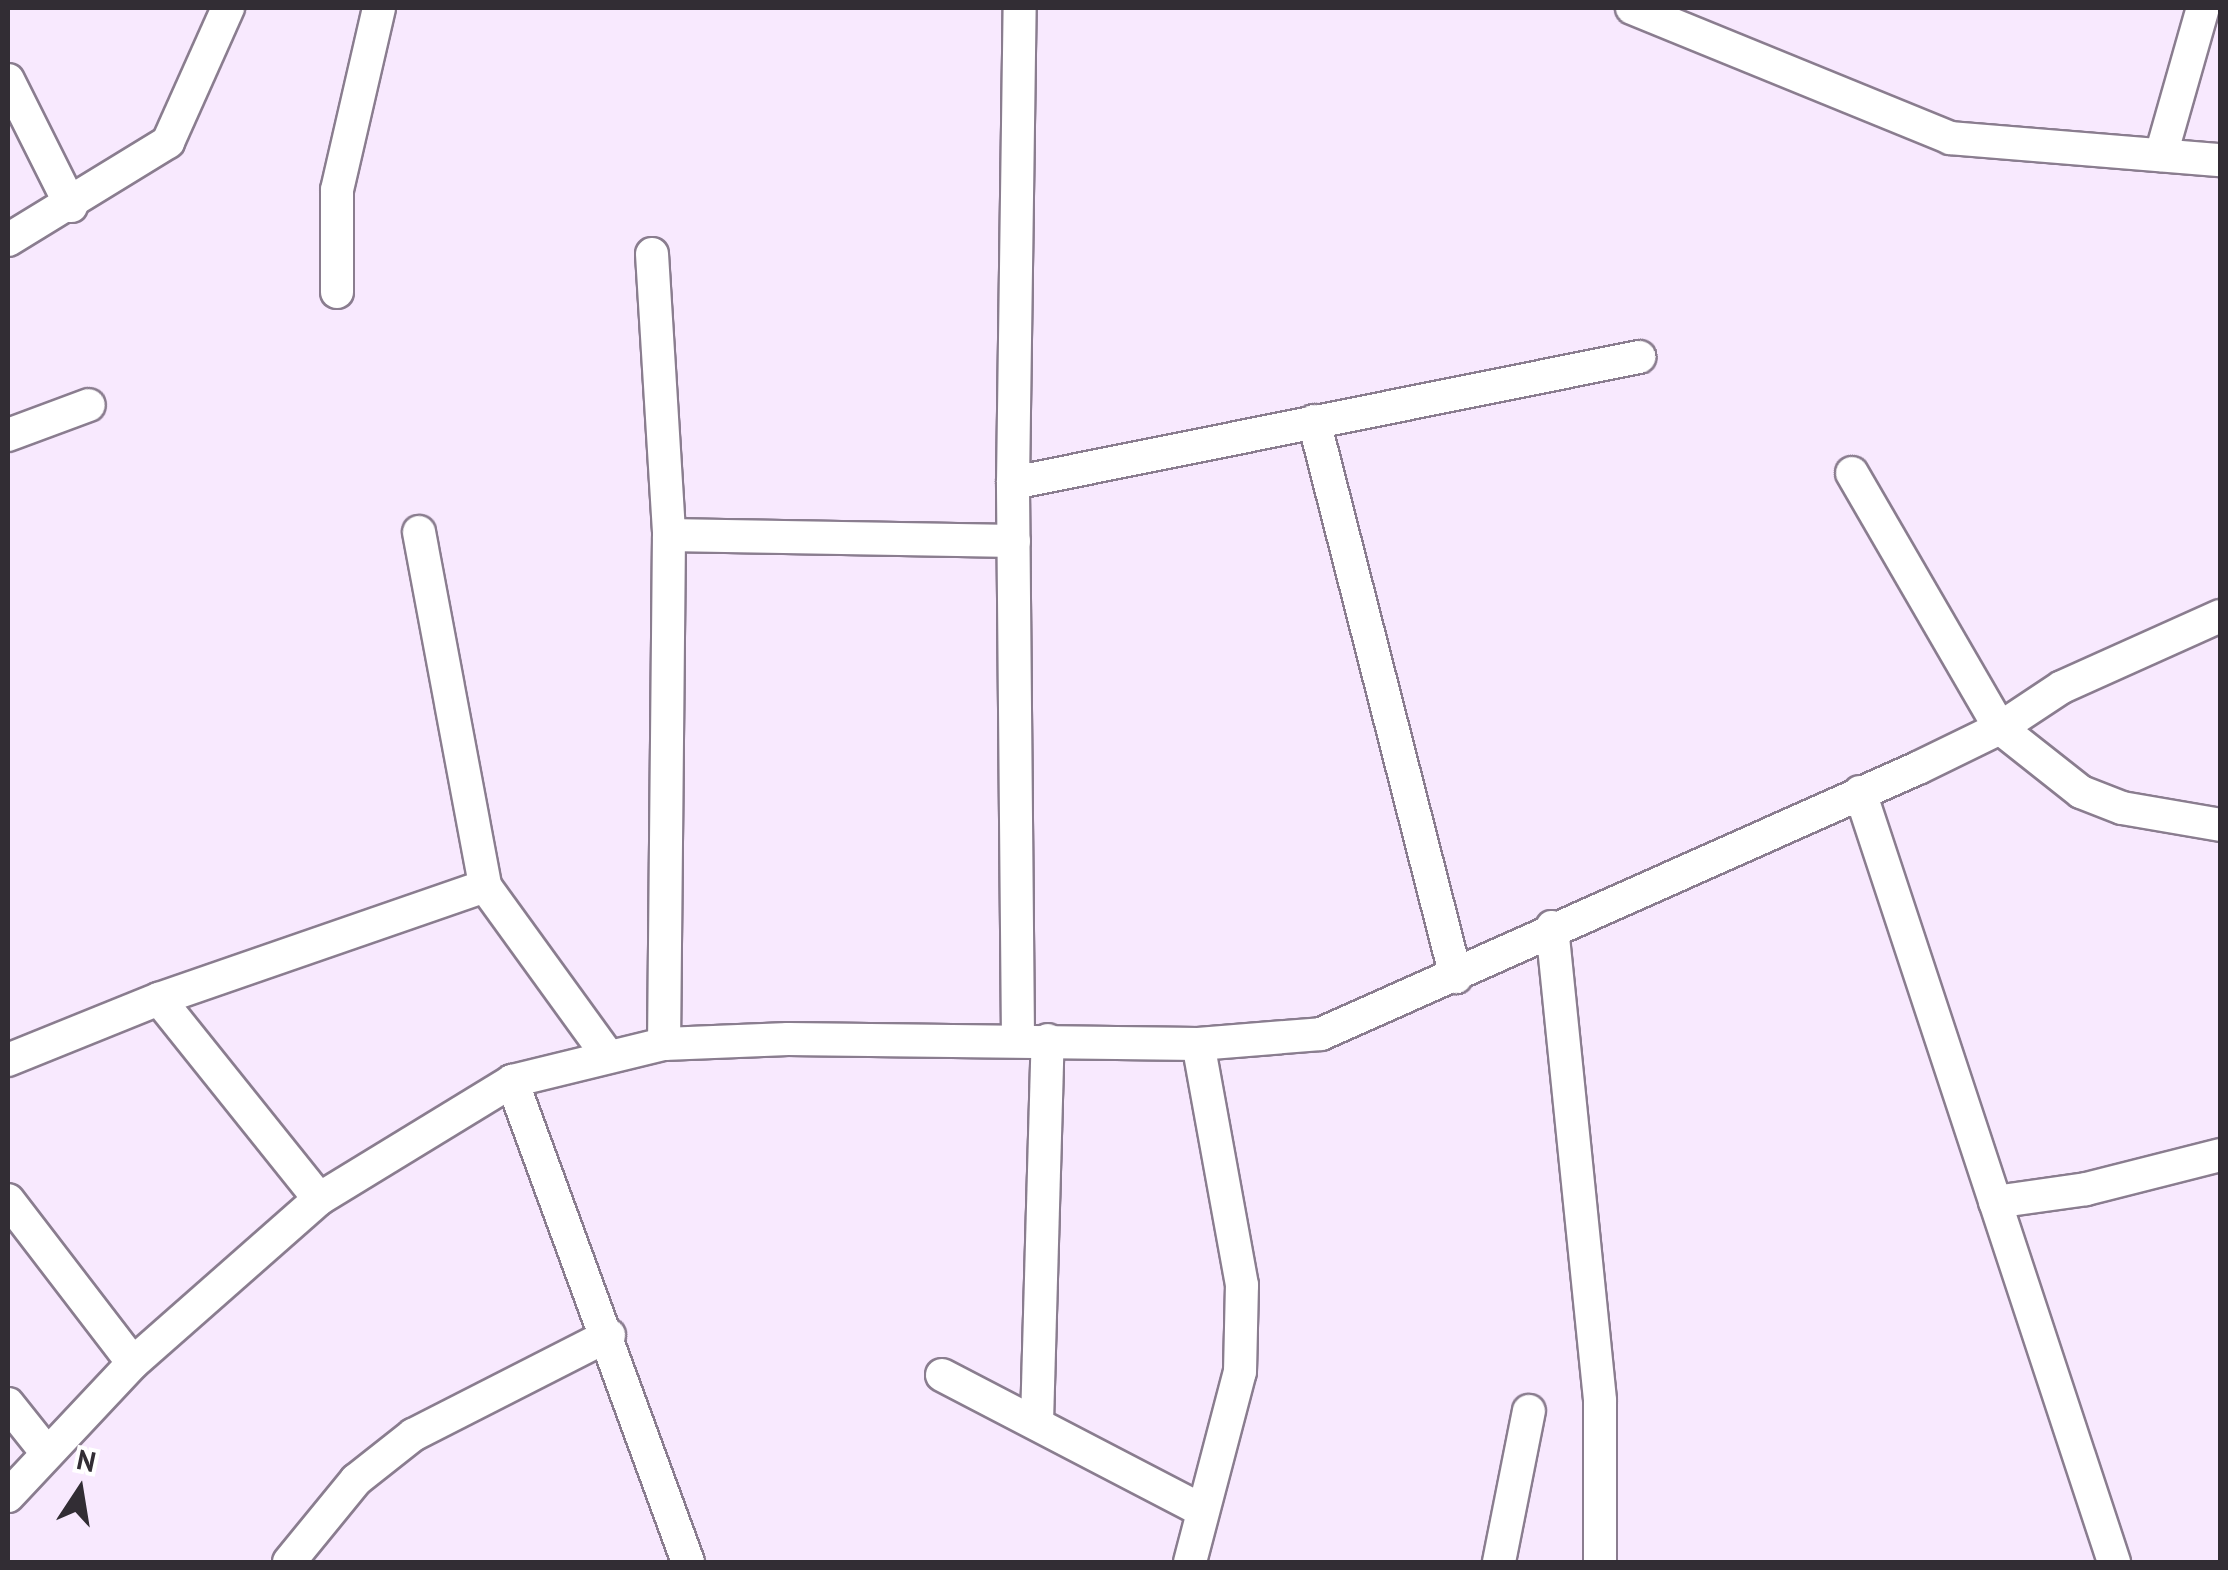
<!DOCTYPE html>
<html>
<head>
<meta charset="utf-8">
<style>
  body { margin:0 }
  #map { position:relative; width:2228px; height:1570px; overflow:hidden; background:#f8e9fe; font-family:"PT Sans",sans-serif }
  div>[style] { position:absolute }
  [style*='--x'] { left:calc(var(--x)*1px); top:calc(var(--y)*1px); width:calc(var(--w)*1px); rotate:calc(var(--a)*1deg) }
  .roads { filter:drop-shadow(2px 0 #8a7d8f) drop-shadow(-2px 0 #8a7d8f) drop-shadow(0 2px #8a7d8f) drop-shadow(0 -2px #8a7d8f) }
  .street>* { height:32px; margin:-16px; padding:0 16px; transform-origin:16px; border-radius:16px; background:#fff }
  span { translate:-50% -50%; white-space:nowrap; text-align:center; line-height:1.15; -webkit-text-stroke:10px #fff; paint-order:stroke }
  .frame { position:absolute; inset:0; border:10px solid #322d34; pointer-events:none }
  .north { position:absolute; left:30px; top:1440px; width:100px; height:100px; -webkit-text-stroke:8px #fff; paint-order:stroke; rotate:12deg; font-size:28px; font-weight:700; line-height:40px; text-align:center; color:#322d34 }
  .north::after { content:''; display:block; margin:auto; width:35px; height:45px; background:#322d34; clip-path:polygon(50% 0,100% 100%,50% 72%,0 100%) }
</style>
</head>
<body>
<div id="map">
  <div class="roads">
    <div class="street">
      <div style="--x:1632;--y:8;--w:344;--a:22.2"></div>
      <div style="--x:1950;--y:138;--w:271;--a:4.7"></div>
      <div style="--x:8;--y:80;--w:141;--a:63.4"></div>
      <div style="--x:2161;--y:155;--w:153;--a:-74.1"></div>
      <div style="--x:8;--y:240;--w:188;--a:-31.5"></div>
      <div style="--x:168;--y:142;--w:147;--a:-65.9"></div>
      <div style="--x:652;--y:254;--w:282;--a:86.5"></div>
      <div style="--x:669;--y:535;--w:509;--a:90.56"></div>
      <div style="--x:337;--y:292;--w:102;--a:-90"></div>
      <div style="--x:337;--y:190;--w:187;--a:-77"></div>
      <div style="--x:1314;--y:421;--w:574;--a:75.67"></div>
      <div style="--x:8;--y:435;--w:86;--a:-20.3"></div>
      <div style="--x:1852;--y:473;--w:295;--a:59.9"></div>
      <div style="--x:2000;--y:728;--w:103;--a:38.3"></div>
      <div style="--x:2081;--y:792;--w:44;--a:21.3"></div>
      <div style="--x:2122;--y:808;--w:99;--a:9.8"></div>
      <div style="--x:1013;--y:483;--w:639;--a:-11.38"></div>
      <div style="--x:419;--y:532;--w:360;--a:79.4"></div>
      <div style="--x:485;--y:886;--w:210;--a:54.1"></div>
      <div style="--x:669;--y:535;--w:345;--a:1"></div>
      <div style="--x:1860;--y:792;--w:811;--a:71.74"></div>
      <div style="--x:1552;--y:927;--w:476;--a:84.2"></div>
      <div style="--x:1600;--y:1401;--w:161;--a:90"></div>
      <div style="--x:159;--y:999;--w:256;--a:51.3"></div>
      <div style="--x:1018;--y:1039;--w:556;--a:-90.52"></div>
      <div style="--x:1013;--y:483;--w:475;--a:-89.2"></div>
      <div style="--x:8;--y:1060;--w:163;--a:-22"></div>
      <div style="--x:159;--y:999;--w:345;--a:-19.1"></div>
      <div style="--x:512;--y:1081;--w:512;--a:69.9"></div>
      <div style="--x:8;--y:1200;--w:205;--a:52.5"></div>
      <div style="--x:1995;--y:1202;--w:92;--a:-8.1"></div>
      <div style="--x:2086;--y:1189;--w:138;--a:-14.2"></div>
      <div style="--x:942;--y:1375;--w:294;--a:27.5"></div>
      <div style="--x:8;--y:1404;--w:63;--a:51.5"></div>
      <div style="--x:1037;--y:1422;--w:382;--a:-88.4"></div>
      <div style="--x:8;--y:1496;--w:183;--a:-46.8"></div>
      <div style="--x:133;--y:1363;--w:248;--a:-41.4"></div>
      <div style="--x:319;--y:1199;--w:226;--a:-31.4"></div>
      <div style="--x:512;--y:1081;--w:156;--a:-13.7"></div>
      <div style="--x:664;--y:1044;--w:124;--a:-2.3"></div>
      <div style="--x:788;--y:1039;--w:410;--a:0.7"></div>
      <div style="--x:1198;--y:1044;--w:123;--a:-4.6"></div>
      <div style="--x:1321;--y:1034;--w:654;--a:-24.02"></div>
      <div style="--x:1918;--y:768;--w:91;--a:-26"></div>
      <div style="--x:2000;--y:728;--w:74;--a:-33.5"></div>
      <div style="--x:2062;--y:687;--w:173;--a:-24.2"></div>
      <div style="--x:289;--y:1562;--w:106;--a:-50.7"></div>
      <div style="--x:356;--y:1480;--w:73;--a:-38.3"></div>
      <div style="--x:413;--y:1435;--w:220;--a:-27"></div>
      <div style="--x:1190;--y:1562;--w:196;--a:-75.3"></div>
      <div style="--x:1240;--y:1372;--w:87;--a:-88.7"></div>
      <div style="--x:1242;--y:1285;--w:245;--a:-100.3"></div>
      <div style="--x:1499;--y:1562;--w:154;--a:-78.8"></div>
    </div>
  </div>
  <div class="frame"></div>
  <div class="north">N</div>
</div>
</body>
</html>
